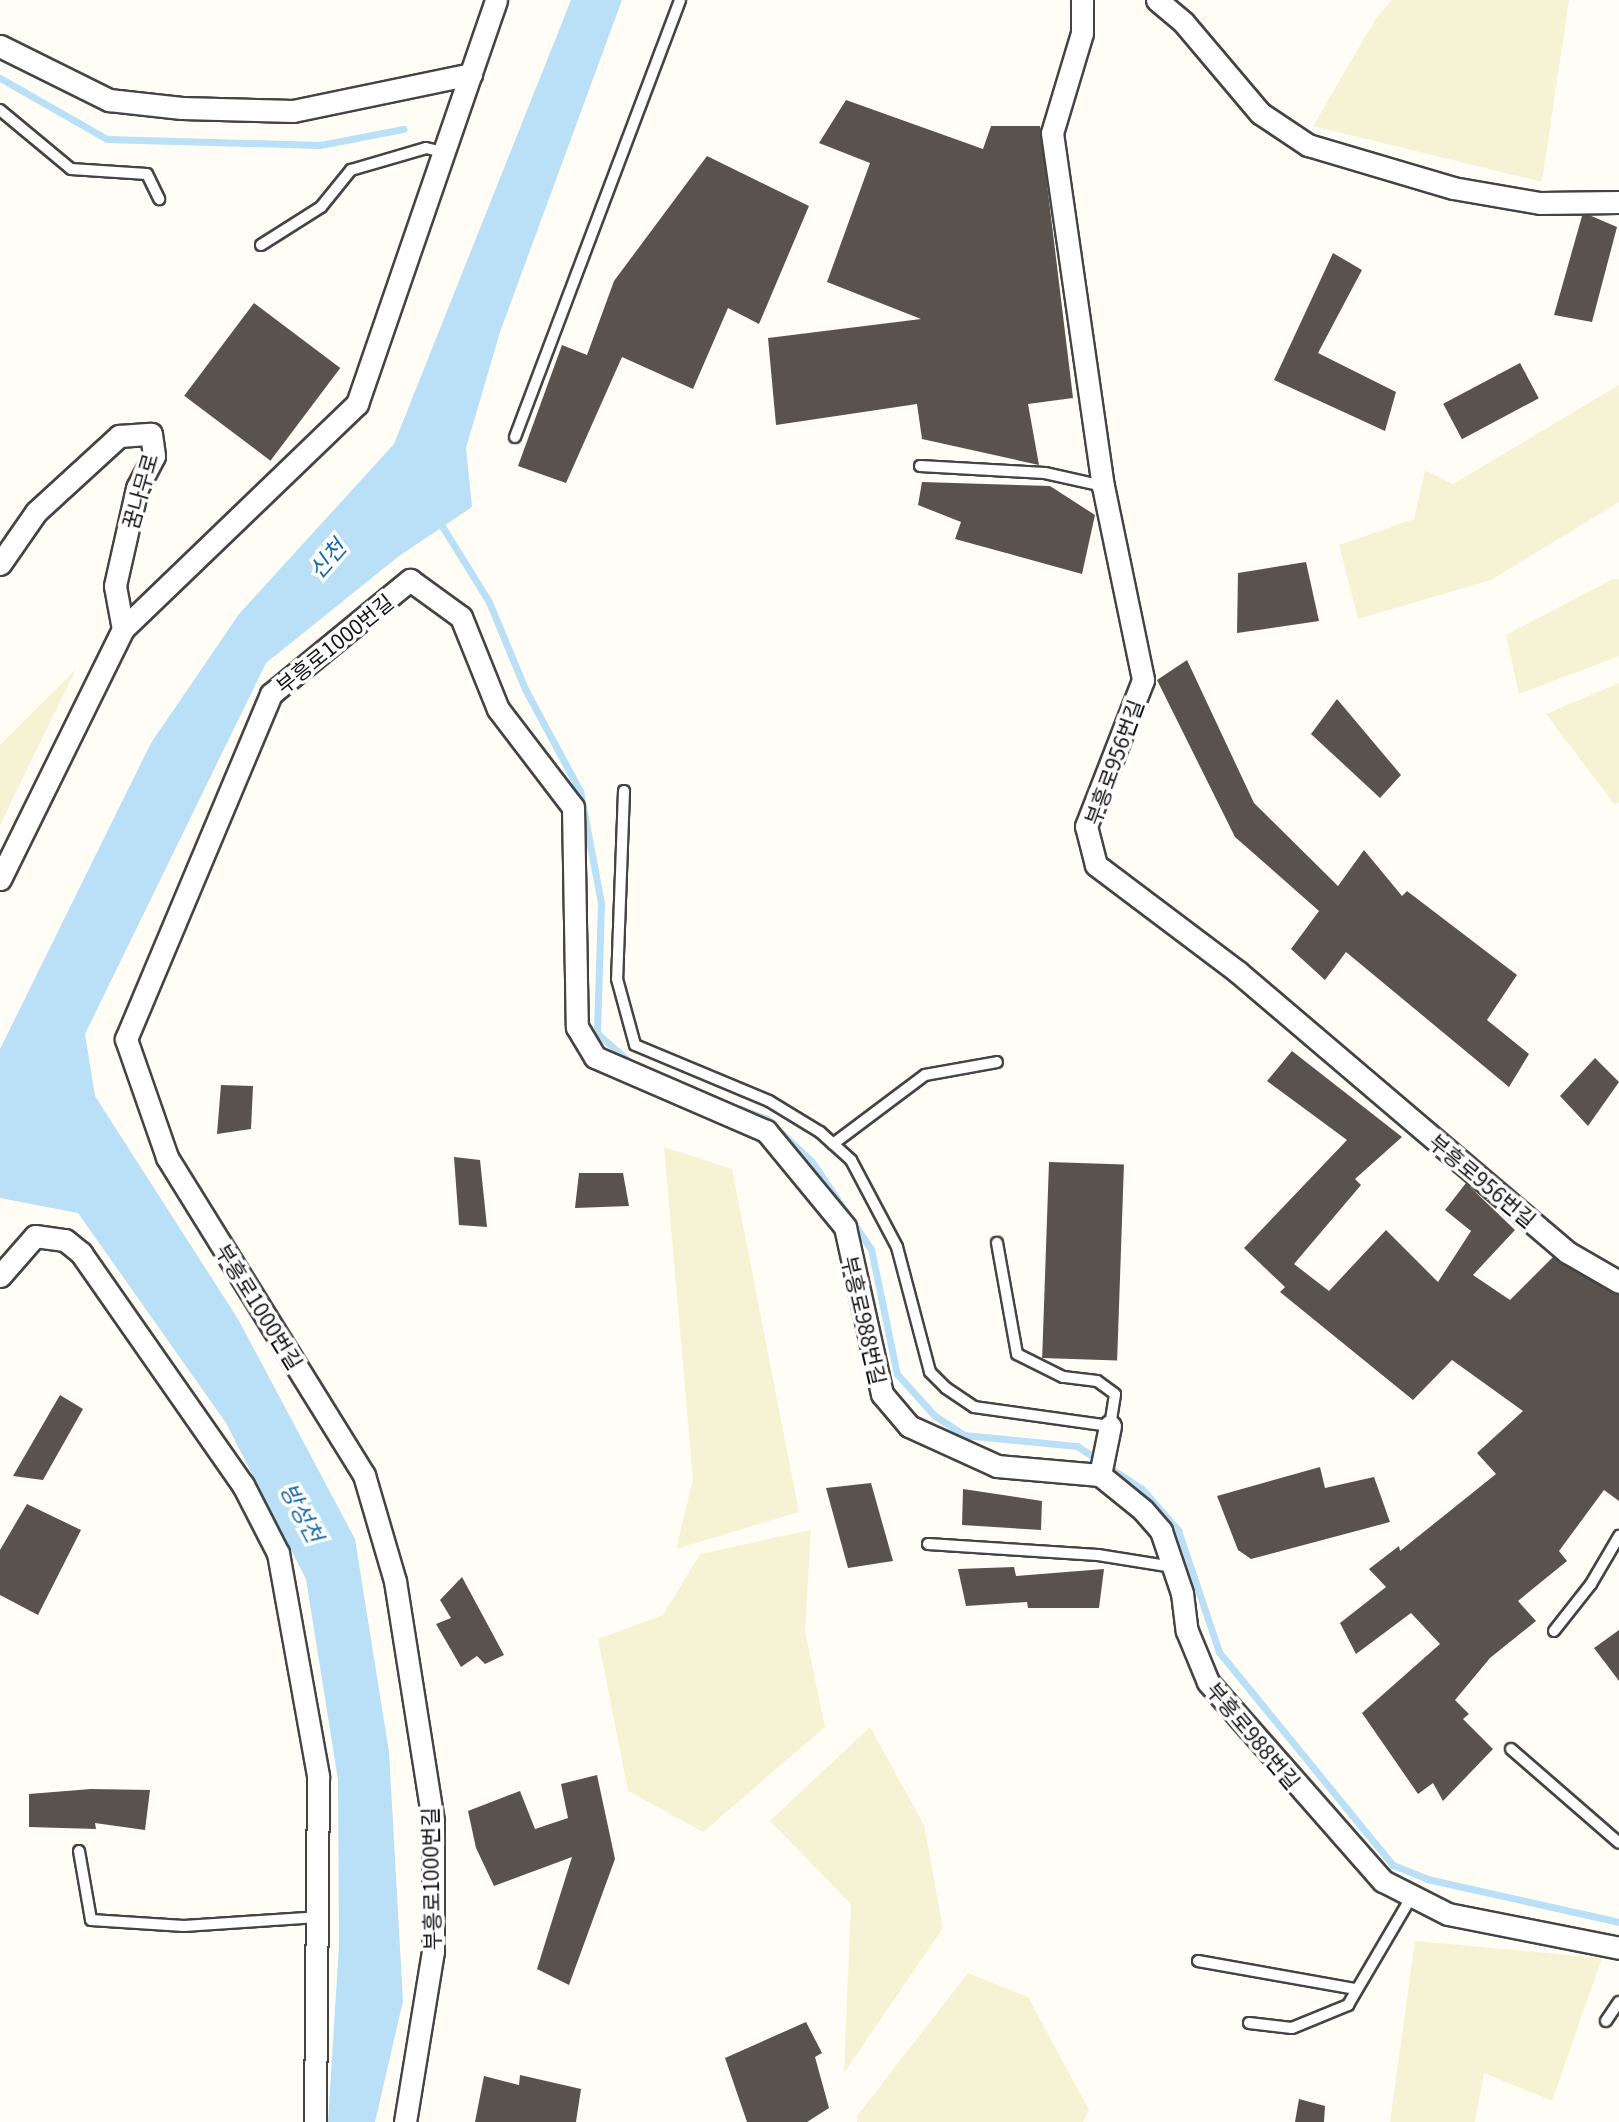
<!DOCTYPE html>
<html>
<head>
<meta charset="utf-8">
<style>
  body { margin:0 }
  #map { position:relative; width:1619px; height:2122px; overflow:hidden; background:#fffdf5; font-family:Georgia,"Noto Sans KR",serif }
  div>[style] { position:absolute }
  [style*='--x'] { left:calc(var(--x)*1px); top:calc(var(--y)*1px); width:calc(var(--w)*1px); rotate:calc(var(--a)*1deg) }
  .farmland>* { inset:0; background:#f6f3d4 }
  .water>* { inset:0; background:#b9e0f7 }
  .stream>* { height:7px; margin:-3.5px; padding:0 3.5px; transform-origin:3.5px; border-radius:3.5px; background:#b9e0f7 }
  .building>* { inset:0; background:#5a524d; transform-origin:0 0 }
  .roads { filter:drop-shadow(2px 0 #444) drop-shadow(-2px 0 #444) drop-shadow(0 2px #444) drop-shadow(0 -2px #444) }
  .lane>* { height:10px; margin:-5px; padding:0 5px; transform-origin:5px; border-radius:5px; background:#fff }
  .street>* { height:21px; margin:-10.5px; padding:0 10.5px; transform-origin:10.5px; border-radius:10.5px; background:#fff }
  span { translate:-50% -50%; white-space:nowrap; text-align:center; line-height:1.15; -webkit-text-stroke:7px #fff; paint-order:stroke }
  .street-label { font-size:21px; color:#111 }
  .water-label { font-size:23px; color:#1768a6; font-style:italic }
</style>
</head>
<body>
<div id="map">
  <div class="farmland">
    <div style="clip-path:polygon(1392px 0,1569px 0,1542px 182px,1313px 126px,1375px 20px)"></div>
    <div style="clip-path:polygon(1619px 385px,1619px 502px,1491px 580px,1358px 619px,1339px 545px,1414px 519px,1425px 470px,1453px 484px)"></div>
    <div style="clip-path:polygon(1613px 579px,1619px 579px,1619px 656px,1519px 694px,1506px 635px)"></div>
    <div style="clip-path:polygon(76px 669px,0 825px,0 745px)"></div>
    <div style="clip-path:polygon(1619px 683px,1619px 802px,1615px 805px,1546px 714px)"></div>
    <div style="clip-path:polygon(664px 1147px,732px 1169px,799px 1512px,676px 1549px,693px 1479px)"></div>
    <div style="clip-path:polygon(811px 1530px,805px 1631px,825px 1727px,703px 1832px,628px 1791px,598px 1639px,663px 1615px,700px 1554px)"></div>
    <div style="clip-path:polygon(870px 1727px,924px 1825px,943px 1928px,844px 2073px,851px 1904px,770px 1821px)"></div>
    <div style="clip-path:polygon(1415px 1941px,1602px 1958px,1552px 2101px,1484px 2073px,1475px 2122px,1390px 2122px)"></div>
    <div style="clip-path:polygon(968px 1973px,1028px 1997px,1089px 2110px,1083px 2122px,857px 2122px,857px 2116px)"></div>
  </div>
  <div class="water">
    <div style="clip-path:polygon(571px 0,622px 0,500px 332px,466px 448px,472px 507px,399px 556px,266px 663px,85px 1034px,95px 1096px,238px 1319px,355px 1539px,389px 1752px,403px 2001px,375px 2122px,328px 2122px,339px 1945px,338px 1780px,306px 1579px,226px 1423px,78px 1213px,0 1198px,0 1049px,151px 743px,239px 614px,394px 444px)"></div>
  </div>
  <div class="stream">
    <div style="--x:0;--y:78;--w:123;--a:29.7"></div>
    <div style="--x:107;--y:139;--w:213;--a:1.6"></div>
    <div style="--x:320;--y:145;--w:85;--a:-10.9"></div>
    <div style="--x:437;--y:518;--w:99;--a:58.2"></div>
    <div style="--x:489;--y:602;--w:94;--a:67.5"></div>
    <div style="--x:525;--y:689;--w:116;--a:61.7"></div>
    <div style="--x:580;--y:791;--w:114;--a:79.4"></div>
    <div style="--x:601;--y:903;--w:130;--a:91.8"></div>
    <div style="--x:597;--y:1033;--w:48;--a:41.6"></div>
    <div style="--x:741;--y:1109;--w:28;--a:21"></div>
    <div style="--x:767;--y:1119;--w:62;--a:43.7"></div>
    <div style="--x:812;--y:1162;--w:105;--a:55.9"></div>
    <div style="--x:871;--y:1249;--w:128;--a:78.3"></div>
    <div style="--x:897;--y:1374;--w:57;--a:47.9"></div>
    <div style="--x:935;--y:1416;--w:35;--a:33"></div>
    <div style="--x:964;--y:1435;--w:114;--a:5.6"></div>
    <div style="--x:1077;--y:1446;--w:78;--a:33.5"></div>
    <div style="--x:1142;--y:1489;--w:55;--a:48.7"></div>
    <div style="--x:1178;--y:1530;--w:129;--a:71.4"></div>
    <div style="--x:1219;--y:1652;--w:275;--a:50.8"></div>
    <div style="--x:1393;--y:1865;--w:37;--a:22"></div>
    <div style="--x:1427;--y:1879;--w:197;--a:12.6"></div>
  </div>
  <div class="building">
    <div style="clip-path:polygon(846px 100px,983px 149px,991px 126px,1040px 126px,1073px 398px,1028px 404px,1039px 465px,922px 439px,917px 404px,776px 425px,768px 338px,921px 319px,827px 282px,870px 163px,819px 143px)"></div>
    <div style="clip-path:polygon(707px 156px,809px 206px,759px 324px,728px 308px,693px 389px,622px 357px,566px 483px,518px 466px,562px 345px,587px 355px,614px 281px)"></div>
    <div style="clip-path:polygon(1589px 215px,1617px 227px,1592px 322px,1554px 315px,1582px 216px)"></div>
    <div style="clip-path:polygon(1333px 253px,1362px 270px,1318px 353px,1396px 392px,1385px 431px,1274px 380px)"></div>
    <div style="left:254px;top:303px;width:108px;height:116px;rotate:37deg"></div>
    <div style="left:1520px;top:363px;width:40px;height:87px;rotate:62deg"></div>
    <div style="clip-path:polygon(922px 482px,1050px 486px,1095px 515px,1082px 574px,955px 539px,961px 522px,918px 505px)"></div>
    <div style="clip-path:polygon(1306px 562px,1319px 621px,1237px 633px,1238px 573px)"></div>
    <div style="clip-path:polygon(1187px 660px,1254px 803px,1338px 886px,1364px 850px,1402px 896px,1407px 891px,1517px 975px,1487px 1020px,1529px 1054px,1509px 1087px,1346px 952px,1325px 980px,1291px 949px,1319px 911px,1235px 837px,1157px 680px)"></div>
    <div style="clip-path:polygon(1337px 699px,1401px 775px,1380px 798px,1311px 734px)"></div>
    <div style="clip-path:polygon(1292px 1051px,1402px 1137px,1355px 1179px,1361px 1185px,1294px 1264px,1329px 1291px,1386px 1230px,1438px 1282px,1471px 1231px,1445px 1210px,1466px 1183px,1515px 1230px,1473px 1275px,1510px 1300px,1553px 1257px,1619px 1295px,1619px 1501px,1604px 1490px,1559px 1551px,1567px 1561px,1518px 1601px,1536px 1621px,1490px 1658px,1455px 1700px,1469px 1714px,1463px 1719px,1493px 1749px,1443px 1801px,1433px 1783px,1418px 1794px,1362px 1713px,1440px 1644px,1411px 1613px,1356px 1654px,1340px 1623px,1386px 1587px,1369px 1569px,1399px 1546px,1400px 1551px,1496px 1474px,1477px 1453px,1523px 1411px,1452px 1360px,1413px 1400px,1280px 1292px,1285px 1287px,1244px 1248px,1347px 1140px,1267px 1081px)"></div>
    <div style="clip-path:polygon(1595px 1058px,1619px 1082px,1588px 1126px,1560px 1096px)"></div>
    <div style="clip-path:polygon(221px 1085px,253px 1086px,251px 1129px,217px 1134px)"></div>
    <div style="clip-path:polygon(454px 1157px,480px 1160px,487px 1227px,459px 1225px)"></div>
    <div style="left:1049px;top:1162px;width:75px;height:196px;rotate:2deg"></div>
    <div style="clip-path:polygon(579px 1173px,623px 1173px,629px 1206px,575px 1208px)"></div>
    <div style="clip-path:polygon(60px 1395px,83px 1409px,43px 1480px,13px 1476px)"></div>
    <div style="clip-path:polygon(1320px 1467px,1325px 1488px,1374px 1477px,1390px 1522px,1251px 1559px,1238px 1550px,1217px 1496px)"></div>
    <div style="clip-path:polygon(871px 1483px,893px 1561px,848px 1568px,826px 1488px)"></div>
    <div style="clip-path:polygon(963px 1489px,1042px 1501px,1041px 1530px,962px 1525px)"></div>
    <div style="clip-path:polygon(27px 1504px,81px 1530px,38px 1615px,0 1595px,0 1550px)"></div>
    <div style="clip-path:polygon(1014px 1567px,1016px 1576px,1104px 1569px,1099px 1608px,1028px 1608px,1027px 1602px,966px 1606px,958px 1569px)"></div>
    <div style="clip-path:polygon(462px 1577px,504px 1655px,485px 1664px,477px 1656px,461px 1667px,436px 1624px,451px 1618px,440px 1600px)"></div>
    <div style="clip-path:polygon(1619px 1630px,1619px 1681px,1594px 1648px)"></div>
    <div style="clip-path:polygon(597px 1775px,615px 1859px,569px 1985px,537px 1969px,572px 1857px,494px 1886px,476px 1848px,468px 1811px,520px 1791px,535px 1829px,568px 1818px,561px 1784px)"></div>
    <div style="clip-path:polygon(91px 1789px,150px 1790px,145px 1830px,95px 1823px,96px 1829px,29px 1827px,29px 1794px)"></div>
    <div style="clip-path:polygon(806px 2022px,822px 2053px,815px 2057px,829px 2108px,807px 2122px,747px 2122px,725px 2058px)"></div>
    <div style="clip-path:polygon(520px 2075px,581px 2089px,576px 2122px,475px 2122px,484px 2076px,519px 2085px)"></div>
    <div style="clip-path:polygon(1299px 2099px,1325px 2106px,1324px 2122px,1295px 2122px)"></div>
  </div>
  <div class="roads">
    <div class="lane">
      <div style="--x:0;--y:110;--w:92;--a:39.7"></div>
      <div style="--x:71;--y:169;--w:76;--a:3.8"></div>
      <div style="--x:147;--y:174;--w:28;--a:64"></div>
      <div style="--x:261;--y:245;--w:71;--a:-32.3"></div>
      <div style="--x:321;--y:207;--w:48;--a:-51"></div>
      <div style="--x:351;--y:170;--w:78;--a:-16.3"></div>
      <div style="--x:426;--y:148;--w:17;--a:13"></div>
      <div style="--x:515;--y:437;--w:467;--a:-69.3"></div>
      <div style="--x:920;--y:466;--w:125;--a:3.2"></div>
      <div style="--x:1045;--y:473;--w:59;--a:12.6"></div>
      <div style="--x:624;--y:791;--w:188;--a:92.1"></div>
      <div style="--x:617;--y:979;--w:68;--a:74.7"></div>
      <div style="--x:635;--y:1045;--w:145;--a:22.7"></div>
      <div style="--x:769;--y:1101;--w:60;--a:31.3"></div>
      <div style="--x:820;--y:1132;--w:42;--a:42.1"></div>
      <div style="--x:851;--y:1160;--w:98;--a:62.1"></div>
      <div style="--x:897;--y:1247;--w:129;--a:75.2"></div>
      <div style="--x:930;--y:1372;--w:23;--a:45"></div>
      <div style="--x:946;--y:1388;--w:34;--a:34"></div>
      <div style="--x:974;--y:1407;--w:137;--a:8"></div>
      <div style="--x:1110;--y:1426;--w:32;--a:-81"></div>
      <div style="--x:1115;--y:1394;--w:22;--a:-144"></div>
      <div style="--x:1097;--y:1381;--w:34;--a:-173"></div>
      <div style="--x:1063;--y:1377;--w:51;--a:-153.4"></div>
      <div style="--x:1017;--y:1354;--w:113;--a:-100.2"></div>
      <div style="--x:833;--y:1144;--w:115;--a:-36.9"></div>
      <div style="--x:925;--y:1075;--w:73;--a:-10.2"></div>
      <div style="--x:928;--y:1544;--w:170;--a:3.7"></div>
      <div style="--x:1098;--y:1555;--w:76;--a:9.1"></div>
      <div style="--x:1554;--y:1631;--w:60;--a:-51.8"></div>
      <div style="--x:1591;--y:1584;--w:56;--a:-59.7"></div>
      <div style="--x:1511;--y:1749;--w:143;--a:41"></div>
      <div style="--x:79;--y:1851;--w:70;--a:80.1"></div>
      <div style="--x:91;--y:1920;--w:93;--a:3.7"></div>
      <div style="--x:184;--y:1926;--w:134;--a:-3.8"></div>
      <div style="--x:1198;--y:1961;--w:159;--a:10.1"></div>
      <div style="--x:1606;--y:2021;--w:23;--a:-56"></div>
      <div style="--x:1249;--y:2023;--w:43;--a:6.6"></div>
      <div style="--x:1292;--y:2028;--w:61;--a:-22.3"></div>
      <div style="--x:1348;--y:2005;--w:126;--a:-59.6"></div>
    </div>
    <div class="street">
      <div style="--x:1082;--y:0;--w:33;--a:90"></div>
      <div style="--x:1082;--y:33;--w:104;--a:106.7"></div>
      <div style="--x:1052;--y:133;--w:357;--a:81.8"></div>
      <div style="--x:1103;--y:486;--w:198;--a:78.3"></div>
      <div style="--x:1143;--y:680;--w:157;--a:111.3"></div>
      <div style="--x:1086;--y:826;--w:40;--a:75.6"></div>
      <div style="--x:1096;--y:865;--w:178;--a:37"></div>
      <div style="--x:1238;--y:972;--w:432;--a:40.4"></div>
      <div style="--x:1567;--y:1252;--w:60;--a:30"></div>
      <div style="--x:1157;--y:0;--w:35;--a:40"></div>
      <div style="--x:1184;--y:23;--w:118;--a:49.8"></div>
      <div style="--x:1260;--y:113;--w:58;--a:33.7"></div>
      <div style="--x:1308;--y:145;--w:151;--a:16.5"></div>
      <div style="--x:1453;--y:188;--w:88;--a:9.8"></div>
      <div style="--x:1540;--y:203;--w:79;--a:-0.7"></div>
      <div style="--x:0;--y:46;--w:122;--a:26.4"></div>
      <div style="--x:109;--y:100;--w:73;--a:6.3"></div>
      <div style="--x:182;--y:108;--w:111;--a:1.5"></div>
      <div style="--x:293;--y:111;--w:182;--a:-11.7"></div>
      <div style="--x:0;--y:564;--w:63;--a:-55.3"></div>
      <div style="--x:36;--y:512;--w:113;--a:-42.5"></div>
      <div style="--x:119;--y:436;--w:32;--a:-4"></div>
      <div style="--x:151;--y:434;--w:22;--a:82"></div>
      <div style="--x:154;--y:456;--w:36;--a:118"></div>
      <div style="--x:137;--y:488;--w:100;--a:102.7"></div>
      <div style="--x:115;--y:586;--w:44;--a:79.5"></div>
      <div style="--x:0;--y:879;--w:279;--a:-63.8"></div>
      <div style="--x:123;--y:629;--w:325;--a:-43.9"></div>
      <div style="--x:357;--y:404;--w:427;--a:-71"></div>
      <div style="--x:0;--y:1276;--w:53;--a:-48.8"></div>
      <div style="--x:35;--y:1236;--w:30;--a:8"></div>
      <div style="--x:65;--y:1240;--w:21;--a:39"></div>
      <div style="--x:81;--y:1253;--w:283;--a:55.1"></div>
      <div style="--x:243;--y:1485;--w:76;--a:62.8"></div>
      <div style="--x:278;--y:1553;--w:227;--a:79.8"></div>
      <div style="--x:318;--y:1776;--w:346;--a:90.5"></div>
      <div style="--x:1100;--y:1475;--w:50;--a:-78.5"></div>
      <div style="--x:405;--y:2122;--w:173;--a:-80.7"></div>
      <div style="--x:433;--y:1951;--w:130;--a:-90"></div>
      <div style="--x:433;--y:1821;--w:243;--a:-99"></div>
      <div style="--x:395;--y:1581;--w:110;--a:-106.3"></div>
      <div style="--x:364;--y:1475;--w:374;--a:-121.8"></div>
      <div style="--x:167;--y:1157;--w:125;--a:-109.2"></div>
      <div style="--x:126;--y:1039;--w:374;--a:-67.2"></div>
      <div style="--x:271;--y:694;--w:180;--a:-39.4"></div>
      <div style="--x:410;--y:580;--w:63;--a:36"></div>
      <div style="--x:461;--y:617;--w:99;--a:68.1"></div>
      <div style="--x:498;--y:709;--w:123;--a:52.6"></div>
      <div style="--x:573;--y:807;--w:220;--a:89"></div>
      <div style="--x:577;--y:1027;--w:35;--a:59"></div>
      <div style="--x:595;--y:1057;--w:186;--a:23.4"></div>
      <div style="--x:766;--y:1131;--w:124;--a:50.5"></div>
      <div style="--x:845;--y:1227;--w:171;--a:77.5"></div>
      <div style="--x:882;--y:1394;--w:42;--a:49.8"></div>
      <div style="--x:909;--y:1426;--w:97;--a:24.4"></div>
      <div style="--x:997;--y:1466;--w:103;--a:5"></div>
      <div style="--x:1100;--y:1475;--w:55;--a:39.1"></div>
      <div style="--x:1143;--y:1510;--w:28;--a:49"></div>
      <div style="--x:1161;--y:1531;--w:65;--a:71.3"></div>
      <div style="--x:1182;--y:1593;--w:38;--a:83"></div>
      <div style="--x:1187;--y:1631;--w:55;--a:67.6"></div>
      <div style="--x:1208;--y:1682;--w:265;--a:48.7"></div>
      <div style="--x:1383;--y:1881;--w:73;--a:26.9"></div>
      <div style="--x:1448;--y:1914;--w:174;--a:11.2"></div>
    </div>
  </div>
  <div class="street-label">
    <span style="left:139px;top:491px;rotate:-74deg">꿈나무로</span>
    <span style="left:334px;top:643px;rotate:-39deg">부흥로1000번길</span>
    <span style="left:1113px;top:762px;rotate:-70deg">부흥로956번길</span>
    <span style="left:1483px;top:1180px;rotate:40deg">부흥로956번길</span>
    <span style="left:260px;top:1306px;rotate:58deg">부흥로1000번길</span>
    <span style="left:865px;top:1320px;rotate:77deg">부흥로988번길</span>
    <span style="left:1254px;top:1735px;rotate:50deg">부흥로988번길</span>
    <span style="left:430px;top:1879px;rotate:-91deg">부흥로1000번길</span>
  </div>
  <div class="water-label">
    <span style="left:326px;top:558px;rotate:-49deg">신천</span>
    <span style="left:303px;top:1512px;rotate:62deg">방성천</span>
  </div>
</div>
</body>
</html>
